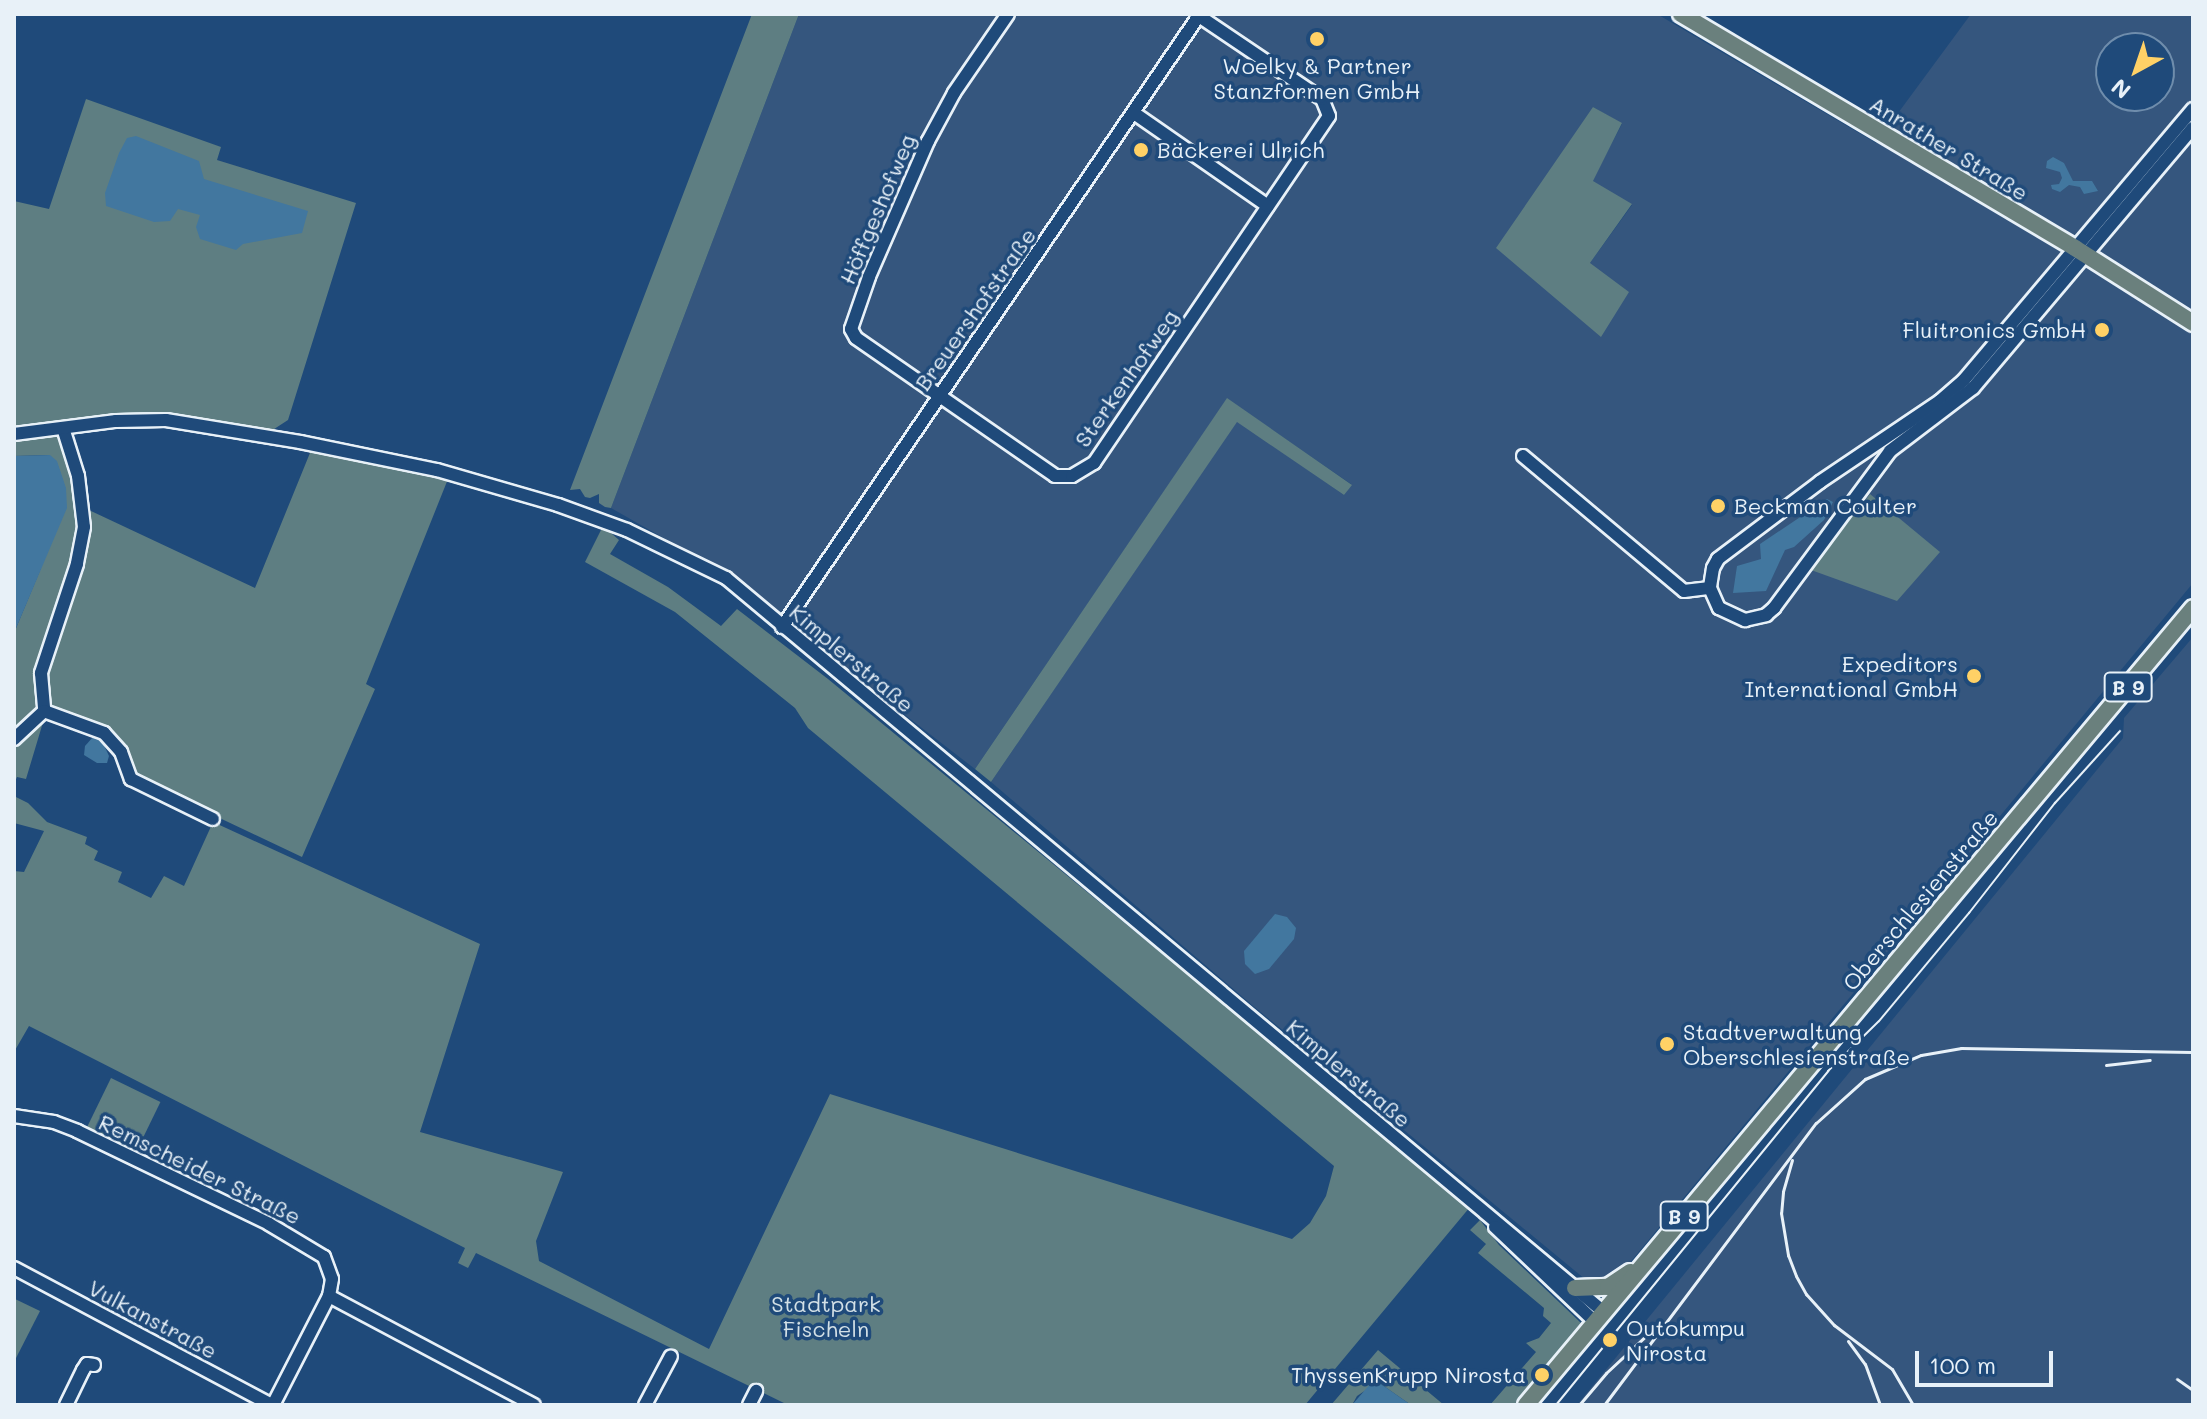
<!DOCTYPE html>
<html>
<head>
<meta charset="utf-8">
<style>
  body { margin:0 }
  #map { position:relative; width:2207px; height:1419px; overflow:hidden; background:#1f4a7a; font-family:Mali,sans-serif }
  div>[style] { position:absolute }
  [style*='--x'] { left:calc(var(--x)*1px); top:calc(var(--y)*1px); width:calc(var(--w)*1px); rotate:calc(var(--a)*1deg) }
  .built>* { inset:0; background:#35567e }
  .green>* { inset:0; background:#5e7e82; transform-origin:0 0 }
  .water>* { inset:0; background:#42779f }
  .roads { filter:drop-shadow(2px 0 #e8f1f8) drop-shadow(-2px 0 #e8f1f8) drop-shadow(0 2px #e8f1f8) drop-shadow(0 -2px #e8f1f8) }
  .minor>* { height:12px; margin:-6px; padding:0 6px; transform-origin:6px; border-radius:6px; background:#1f4a7a }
  .major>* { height:16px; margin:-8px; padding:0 8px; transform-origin:8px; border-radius:8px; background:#6a807d }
  .tram>* { height:2px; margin:-1px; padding:0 1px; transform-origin:1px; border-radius:1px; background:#e8f1f8 }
  .rail>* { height:3px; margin:-1.5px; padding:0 1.5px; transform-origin:1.5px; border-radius:1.5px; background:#e8f1f8 }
  .dots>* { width:22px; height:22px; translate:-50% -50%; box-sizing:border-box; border:4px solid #1f4a7a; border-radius:50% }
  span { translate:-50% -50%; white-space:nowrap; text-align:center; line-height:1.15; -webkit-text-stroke:7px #1f4a7a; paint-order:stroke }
  .shield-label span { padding:2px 6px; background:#1f4a7a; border:2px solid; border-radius:6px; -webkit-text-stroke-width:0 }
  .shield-label { font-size:20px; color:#e8f1f8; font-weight:700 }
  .poi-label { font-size:22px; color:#e8f1f8 }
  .left { translate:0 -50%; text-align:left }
  .right { translate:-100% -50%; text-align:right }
  .street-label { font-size:22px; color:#e8f1f8 }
  .park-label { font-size:22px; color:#d3e0e6 }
  .frame { position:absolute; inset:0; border:16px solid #e8f1f8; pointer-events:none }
  .north { position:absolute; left:2095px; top:32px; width:80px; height:80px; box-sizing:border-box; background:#1f4a7a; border:2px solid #6f8dac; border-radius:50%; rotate:220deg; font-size:22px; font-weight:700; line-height:32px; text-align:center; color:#e8f1f8 }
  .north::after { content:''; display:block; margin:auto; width:28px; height:36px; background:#ffd166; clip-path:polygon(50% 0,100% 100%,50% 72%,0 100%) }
  .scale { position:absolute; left:1915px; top:1351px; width:138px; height:36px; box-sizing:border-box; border:4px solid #e8f1f8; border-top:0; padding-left:10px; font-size:24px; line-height:28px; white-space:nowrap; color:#e8f1f8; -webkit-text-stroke:6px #1f4a7a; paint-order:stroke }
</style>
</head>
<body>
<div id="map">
  <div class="built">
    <div style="clip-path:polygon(evenodd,799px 14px,1657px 14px,1876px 143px,1971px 14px,2193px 14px,2193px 583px,1623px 1271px,1591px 1284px,1252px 1005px,991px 782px,1237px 421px,1344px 495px,1351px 484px,1227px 399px,975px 769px,711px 565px,611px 508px,799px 14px,2111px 48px,2159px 48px,2159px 96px,2111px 96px,2111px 48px,799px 14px,1593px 107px,1622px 124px,1592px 181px,1632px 205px,1590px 263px,1593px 107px)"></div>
    <div style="clip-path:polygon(2193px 637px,2193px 1405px,1577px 1405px,2123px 738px,2124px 718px)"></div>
  </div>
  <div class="green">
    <div style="clip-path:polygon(752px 14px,799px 14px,611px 508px,605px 507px,599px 503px,599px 494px,590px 498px,585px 497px,580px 489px,570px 490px)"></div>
    <div style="clip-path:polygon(86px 99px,221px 147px,217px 160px,356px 203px,288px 420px,268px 433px,193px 419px,14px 430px,14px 201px,49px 209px)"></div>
    <div style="clip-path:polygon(1593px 107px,1622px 123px,1593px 181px,1632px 204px,1590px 263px,1629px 292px,1601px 337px,1496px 248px)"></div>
    <div style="clip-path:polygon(1227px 398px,1352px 485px,1344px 495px,1237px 422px,991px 782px,975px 769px)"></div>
    <div style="clip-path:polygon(56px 434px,72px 458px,80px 541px,44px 650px,38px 711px,14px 735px,14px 633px,41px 568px,50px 455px,14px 456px,14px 440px)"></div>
    <div style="clip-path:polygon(312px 448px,448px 479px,366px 684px,375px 689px,302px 857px,133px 777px,123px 750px,46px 704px,44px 670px,86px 513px,91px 511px,255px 588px)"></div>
    <div style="clip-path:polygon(1870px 494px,1940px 552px,1897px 601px,1811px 570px)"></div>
    <div style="clip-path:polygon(603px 526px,619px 540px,610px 554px,668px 587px,721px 626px,737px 609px,828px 679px,1470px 1207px,1305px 1405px,788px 1405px,476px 1253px,468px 1268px,458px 1263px,465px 1248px,29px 1026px,14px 1052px,14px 871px,24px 872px,44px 831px,14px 823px,14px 796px,28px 803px,47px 822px,87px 837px,85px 844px,98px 851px,94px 860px,122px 872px,118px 882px,151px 898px,164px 876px,184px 886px,213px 822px,480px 944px,420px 1132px,563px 1172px,536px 1241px,539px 1261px,709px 1349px,830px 1094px,1292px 1239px,1310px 1223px,1326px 1196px,1334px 1166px,808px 728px,795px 708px,675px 612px,585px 562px)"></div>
    <div style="clip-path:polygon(44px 719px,26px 779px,17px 777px,14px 784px,14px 744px)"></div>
    <div style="left:111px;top:1078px;width:55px;height:55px;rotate:26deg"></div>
    <div style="clip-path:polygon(1480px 1220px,1499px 1245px,1581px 1323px,1578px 1331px,1515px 1405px,1490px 1405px,1536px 1352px,1526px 1343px,1539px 1338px,1551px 1323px,1543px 1316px,1544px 1308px,1478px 1253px,1486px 1244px,1470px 1230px)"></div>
    <div style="clip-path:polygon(15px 1299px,40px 1311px,14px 1362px,14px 1300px)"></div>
    <div style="clip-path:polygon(1378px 1350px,1444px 1405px,1411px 1405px,1378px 1382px,1357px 1396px,1352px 1405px,1331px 1405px)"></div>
  </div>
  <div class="water">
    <div style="clip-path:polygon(136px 136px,199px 161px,204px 179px,308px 211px,302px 233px,243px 244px,236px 250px,200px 239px,196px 227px,200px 215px,178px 209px,170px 221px,154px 222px,106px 206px,105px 193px,119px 153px,127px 138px)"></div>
    <div style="clip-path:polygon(2053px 157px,2064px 163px,2073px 181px,2092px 181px,2098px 191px,2084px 194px,2080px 187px,2069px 185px,2060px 192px,2052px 189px,2051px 185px,2059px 184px,2062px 178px,2060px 172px,2046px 168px,2047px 161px)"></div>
    <div style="clip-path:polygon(50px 455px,57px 461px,66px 488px,67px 508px,14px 633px,14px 456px)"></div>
    <div style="clip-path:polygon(1827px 499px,1833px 502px,1824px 520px,1794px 547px,1785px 550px,1766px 591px,1733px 593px,1737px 566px,1761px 559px,1760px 544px)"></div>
    <div style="clip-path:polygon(93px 737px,103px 743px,109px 756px,107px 763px,97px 763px,84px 755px,85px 746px)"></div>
    <div style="clip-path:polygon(1275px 914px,1287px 917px,1296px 928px,1294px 939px,1269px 969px,1255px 974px,1245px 964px,1244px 951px)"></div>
    <div style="clip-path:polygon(1378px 1382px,1411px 1405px,1352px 1405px,1371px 1383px)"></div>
  </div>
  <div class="roads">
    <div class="minor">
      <div style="--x:1008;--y:14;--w:96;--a:124.4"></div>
      <div style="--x:954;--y:93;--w:55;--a:118.4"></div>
      <div style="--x:928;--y:141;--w:148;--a:113.5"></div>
      <div style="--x:869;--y:277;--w:55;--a:109.1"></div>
      <div style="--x:851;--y:329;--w:10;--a:61"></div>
      <div style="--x:856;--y:338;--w:242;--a:34.7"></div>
      <div style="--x:1055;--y:476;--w:17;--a:0"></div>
      <div style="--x:1072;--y:476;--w:26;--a:-31"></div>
      <div style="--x:1094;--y:463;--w:419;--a:-55.9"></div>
      <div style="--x:1329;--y:116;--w:18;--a:-112"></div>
      <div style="--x:1322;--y:99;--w:152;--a:-146"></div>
      <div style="--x:2193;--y:109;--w:355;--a:130.2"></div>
      <div style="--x:1964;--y:380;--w:32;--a:139"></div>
      <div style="--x:1940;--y:401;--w:145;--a:146"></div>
      <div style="--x:1820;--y:482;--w:128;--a:143"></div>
      <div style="--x:1718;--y:559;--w:10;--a:119"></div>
      <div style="--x:1713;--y:568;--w:20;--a:99"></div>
      <div style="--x:1710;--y:588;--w:22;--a:66"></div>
      <div style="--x:1719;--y:608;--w:29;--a:25"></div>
      <div style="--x:1745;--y:620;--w:22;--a:-13"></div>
      <div style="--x:1766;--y:615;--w:11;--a:-41"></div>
      <div style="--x:1774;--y:608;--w:195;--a:-53.5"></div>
      <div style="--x:1890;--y:451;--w:104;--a:-37.2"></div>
      <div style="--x:1973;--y:388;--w:341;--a:-49.8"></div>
      <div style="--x:1134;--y:113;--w:163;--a:34.8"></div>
      <div style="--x:63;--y:428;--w:50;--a:72.6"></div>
      <div style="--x:78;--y:476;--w:51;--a:83.3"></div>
      <div style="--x:84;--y:527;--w:38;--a:101"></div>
      <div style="--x:77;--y:564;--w:115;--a:108.3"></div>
      <div style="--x:41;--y:673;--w:38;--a:85"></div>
      <div style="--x:44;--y:711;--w:64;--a:20.1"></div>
      <div style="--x:104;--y:733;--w:25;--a:48"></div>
      <div style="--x:121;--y:752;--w:29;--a:70"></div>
      <div style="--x:131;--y:779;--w:91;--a:26"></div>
      <div style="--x:14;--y:434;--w:103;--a:-7.3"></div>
      <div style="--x:116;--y:421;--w:50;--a:-1.1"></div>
      <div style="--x:166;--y:420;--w:136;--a:9.3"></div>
      <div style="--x:300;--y:442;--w:140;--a:11.6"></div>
      <div style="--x:437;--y:470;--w:126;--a:16.1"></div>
      <div style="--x:558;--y:505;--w:73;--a:19.9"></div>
      <div style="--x:627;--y:530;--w:110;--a:25.9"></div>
      <div style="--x:726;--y:578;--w:1144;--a:39.9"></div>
      <div style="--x:1523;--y:456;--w:210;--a:40"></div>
      <div style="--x:1684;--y:591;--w:26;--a:-7"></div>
      <div style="--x:782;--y:627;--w:742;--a:-55.71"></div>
      <div style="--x:14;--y:739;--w:41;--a:-43"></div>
      <div style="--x:14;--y:1116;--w:40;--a:8.5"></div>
      <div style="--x:54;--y:1122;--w:25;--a:21"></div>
      <div style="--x:77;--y:1131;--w:213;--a:25.8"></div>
      <div style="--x:269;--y:1224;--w:64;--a:31"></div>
      <div style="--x:324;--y:1257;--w:23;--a:70"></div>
      <div style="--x:332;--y:1279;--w:17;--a:100"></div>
      <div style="--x:329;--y:1296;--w:123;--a:117.2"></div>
      <div style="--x:1495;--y:1227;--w:138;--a:43.5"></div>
      <div style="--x:14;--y:1268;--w:292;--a:28"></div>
      <div style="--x:329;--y:1296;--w:232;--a:28"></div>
      <div style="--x:66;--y:1405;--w:39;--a:-64"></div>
      <div style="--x:83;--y:1370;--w:7;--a:-56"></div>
      <div style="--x:87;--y:1364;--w:7;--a:8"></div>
      <div style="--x:645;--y:1405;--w:55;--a:-62"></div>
      <div style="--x:749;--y:1405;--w:16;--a:-63"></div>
    </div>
    <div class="major">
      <div style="--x:1681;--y:14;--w:458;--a:30.7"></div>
      <div style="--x:2075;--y:248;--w:140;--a:32.4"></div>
      <div style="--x:1575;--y:1288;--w:33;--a:-2"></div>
      <div style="--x:1608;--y:1287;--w:27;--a:-34"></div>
      <div style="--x:1526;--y:1405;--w:1039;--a:-50.07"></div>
    </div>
  </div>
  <div class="tram">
    <div style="--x:1556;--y:1405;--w:431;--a:-50.8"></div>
    <div style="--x:1828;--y:1071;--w:71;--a:-44.4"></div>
    <div style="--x:1879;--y:1021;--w:141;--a:-50.2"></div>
    <div style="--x:1969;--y:913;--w:140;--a:-52"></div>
    <div style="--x:2055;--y:803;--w:97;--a:-47.9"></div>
  </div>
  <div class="rail">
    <div style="--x:2106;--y:1065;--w:44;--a:-6.5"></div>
    <div style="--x:1792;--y:1160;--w:33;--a:106"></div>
    <div style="--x:1783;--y:1192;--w:21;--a:95"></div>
    <div style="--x:1781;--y:1213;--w:43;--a:80.5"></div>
    <div style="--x:1788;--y:1255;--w:22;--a:69"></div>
    <div style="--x:1796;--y:1276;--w:21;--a:61"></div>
    <div style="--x:1806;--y:1294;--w:42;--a:47.9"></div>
    <div style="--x:1834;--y:1325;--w:73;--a:37.2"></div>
    <div style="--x:1892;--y:1369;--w:42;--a:59.7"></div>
    <div style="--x:1848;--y:1341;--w:29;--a:54"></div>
    <div style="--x:1865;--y:1364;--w:44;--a:69.9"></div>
    <div style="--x:2177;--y:1379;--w:19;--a:35"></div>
    <div style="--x:1579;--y:1405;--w:42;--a:-49.8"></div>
    <div style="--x:1606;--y:1373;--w:60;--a:-43"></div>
    <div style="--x:1604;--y:1405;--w:353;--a:-53.1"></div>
    <div style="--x:1816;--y:1123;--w:66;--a:-41.9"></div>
    <div style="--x:1865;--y:1079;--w:61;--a:-23.2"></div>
    <div style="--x:1921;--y:1055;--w:41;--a:-9.9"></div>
    <div style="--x:1961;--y:1048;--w:232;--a:1"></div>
  </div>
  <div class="dots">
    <div style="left:1317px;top:39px;background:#ffd166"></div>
    <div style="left:1141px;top:150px;background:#ffd166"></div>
    <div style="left:2102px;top:330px;background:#ffd166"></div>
    <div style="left:1718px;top:506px;background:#ffd166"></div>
    <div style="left:1974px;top:676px;background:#ffd166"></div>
    <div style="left:1667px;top:1044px;background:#ffd166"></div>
    <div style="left:1610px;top:1340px;background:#ffd166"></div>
    <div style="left:1542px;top:1375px;background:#ffd166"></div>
  </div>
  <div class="shield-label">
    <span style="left:2128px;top:687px">B 9</span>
    <span style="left:1684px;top:1216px">B 9</span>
  </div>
  <div class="poi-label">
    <span style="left:1317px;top:78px">Woelky &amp; Partner<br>Stanzformen GmbH</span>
    <span class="left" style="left:1157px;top:150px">Bäckerei Ulrich</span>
    <span class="right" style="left:2086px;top:330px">Fluitronics GmbH</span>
    <span class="left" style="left:1734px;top:506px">Beckman Coulter</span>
    <span class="right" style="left:1958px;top:676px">Expeditors<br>International GmbH</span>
    <span class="left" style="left:1683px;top:1044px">Stadtverwaltung<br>Oberschlesienstraße</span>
    <span class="left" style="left:1626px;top:1340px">Outokumpu<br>Nirosta</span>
    <span class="right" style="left:1526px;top:1375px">ThyssenKrupp Nirosta</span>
  </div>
  <div class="street-label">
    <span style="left:1949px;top:148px;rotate:31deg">Anrather Straße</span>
    <span style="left:877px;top:209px;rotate:-67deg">Höffgeshofweg</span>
    <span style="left:975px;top:309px;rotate:-55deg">Breuershofstraße</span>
    <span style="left:1126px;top:378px;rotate:-55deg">Sterkenhofweg</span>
    <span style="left:852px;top:658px;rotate:40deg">Kimplerstraße</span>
    <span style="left:1920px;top:900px;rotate:-50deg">Oberschlesienstraße</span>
    <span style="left:1349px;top:1073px;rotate:40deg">Kimplerstraße</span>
    <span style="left:200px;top:1169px;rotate:26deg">Remscheider Straße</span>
    <span style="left:153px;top:1319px;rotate:28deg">Vulkanstraße</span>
  </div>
  <div class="park-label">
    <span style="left:826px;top:1316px">Stadtpark<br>Fischeln</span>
  </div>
  <div class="frame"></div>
  <div class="north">N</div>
  <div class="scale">100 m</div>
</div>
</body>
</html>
